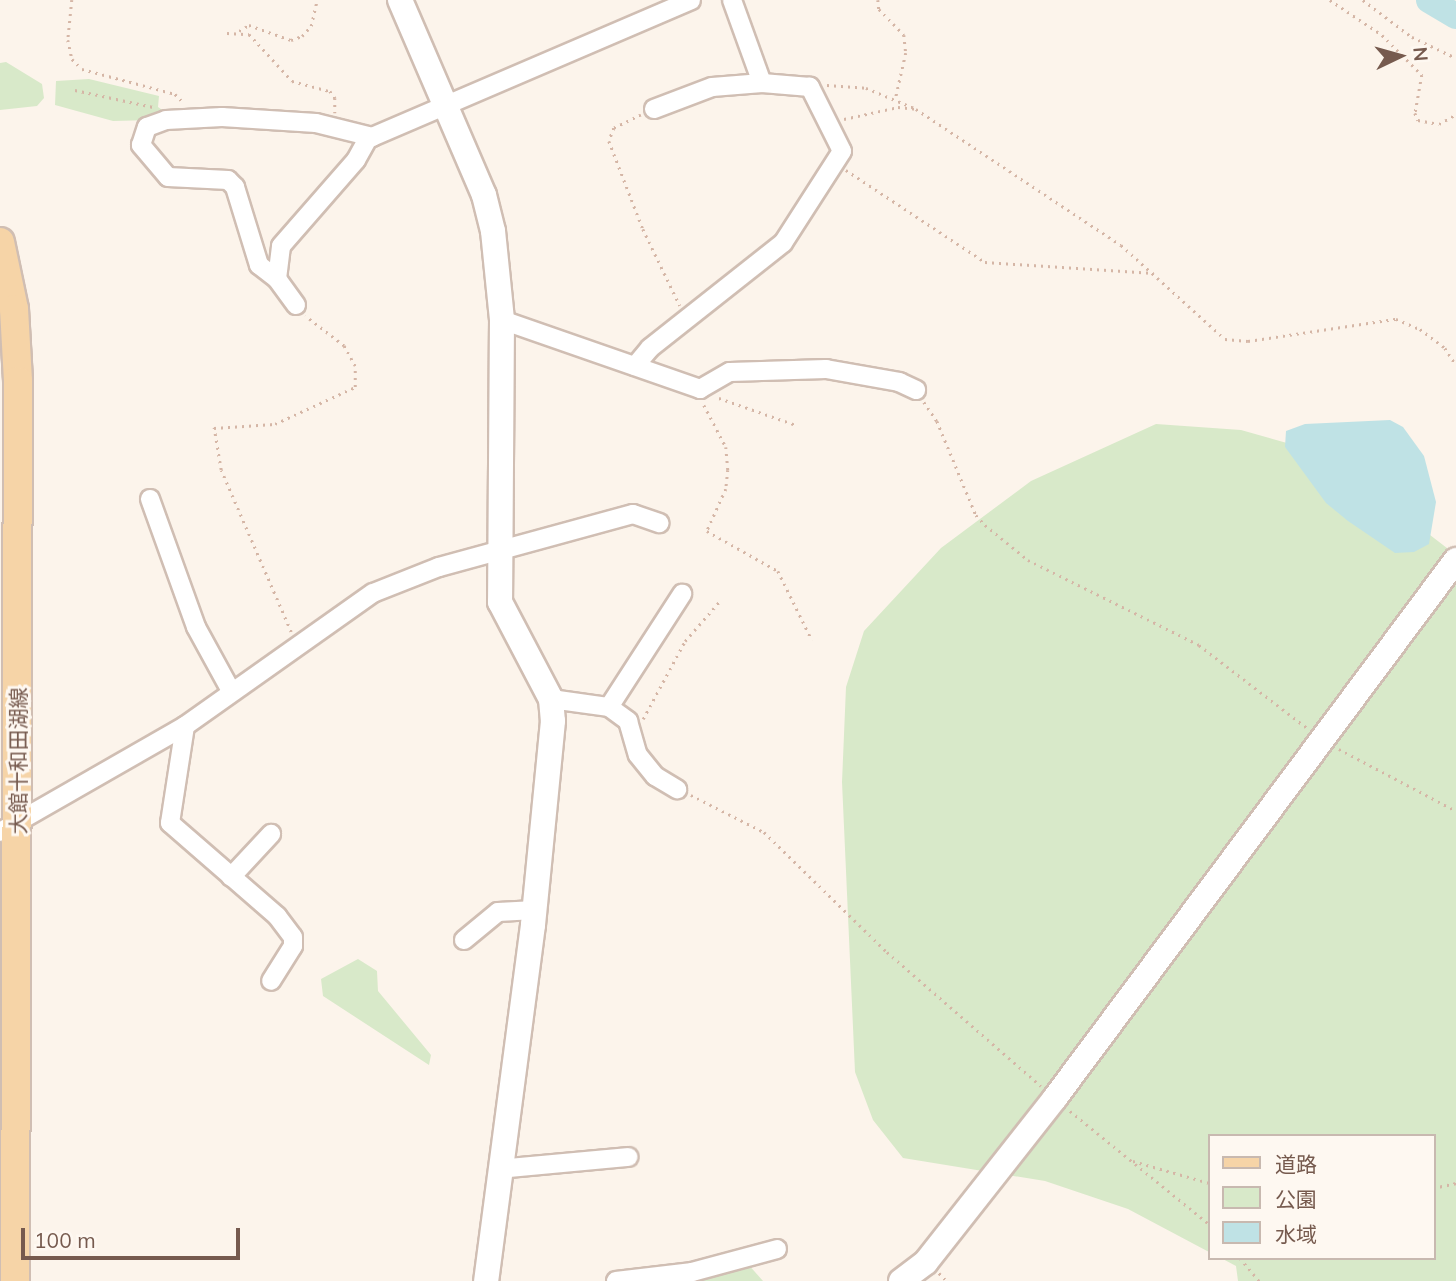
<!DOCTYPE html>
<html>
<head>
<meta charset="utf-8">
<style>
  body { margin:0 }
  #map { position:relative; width:1456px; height:1281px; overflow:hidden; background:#fcf4eb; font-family:Mulish,"Noto Sans JP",sans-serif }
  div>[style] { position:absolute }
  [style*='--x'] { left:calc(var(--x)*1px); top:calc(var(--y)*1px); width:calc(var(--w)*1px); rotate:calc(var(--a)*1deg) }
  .green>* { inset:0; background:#d8e9c9 }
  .water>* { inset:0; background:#bfe2e5 }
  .river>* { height:26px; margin:-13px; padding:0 13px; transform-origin:13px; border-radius:13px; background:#bfe2e5 }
  .path>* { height:2.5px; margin-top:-1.25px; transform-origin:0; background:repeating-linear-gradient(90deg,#d5b6a6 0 2px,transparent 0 7px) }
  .roads { filter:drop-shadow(2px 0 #d0beb3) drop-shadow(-2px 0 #d0beb3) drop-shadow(0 2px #d0beb3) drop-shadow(0 -2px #d0beb3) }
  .street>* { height:18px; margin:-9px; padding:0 9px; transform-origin:9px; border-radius:9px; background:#fff }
  .secondary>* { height:24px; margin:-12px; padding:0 12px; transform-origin:12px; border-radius:12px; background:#fff }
  .primary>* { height:28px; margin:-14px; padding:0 14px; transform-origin:14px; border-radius:14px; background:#f6d4a7 }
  span { translate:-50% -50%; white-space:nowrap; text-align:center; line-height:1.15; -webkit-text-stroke:6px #fef8f1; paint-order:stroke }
  .street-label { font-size:21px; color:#765a4e }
  .legend { position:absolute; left:1208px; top:1134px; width:228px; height:126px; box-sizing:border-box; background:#fef8f1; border:2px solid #c8b9b0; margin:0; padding:9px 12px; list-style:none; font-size:21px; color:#765a4e }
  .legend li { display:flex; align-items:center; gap:14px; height:35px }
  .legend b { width:35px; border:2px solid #c8b9b0 }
  .north { position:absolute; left:1365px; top:21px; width:70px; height:70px; -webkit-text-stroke:5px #fef8f1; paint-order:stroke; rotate:85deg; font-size:19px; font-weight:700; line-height:28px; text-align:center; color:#765a4e }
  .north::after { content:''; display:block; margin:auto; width:24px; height:32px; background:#765a4e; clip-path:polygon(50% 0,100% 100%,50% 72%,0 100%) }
  .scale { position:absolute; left:21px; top:1228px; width:219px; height:32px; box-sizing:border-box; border:4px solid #765a4e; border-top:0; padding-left:9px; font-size:21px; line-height:24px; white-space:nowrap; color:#765a4e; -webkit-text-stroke:5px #fef8f1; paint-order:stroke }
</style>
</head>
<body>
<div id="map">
  <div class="green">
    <div style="clip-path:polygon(6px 62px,42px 84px,44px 98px,37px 106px,0 110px,0 63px)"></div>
    <div style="clip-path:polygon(89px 79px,159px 96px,158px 107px,168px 114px,152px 120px,113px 121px,55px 105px,56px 81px)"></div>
    <div style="clip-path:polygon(1156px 424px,1241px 430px,1301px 447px,1382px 498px,1456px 555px,1456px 1281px,1238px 1281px,1236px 1266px,1221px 1258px,1433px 1258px,1433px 1136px,1209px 1136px,1209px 1252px,1128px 1209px,1045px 1181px,903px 1158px,873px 1120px,855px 1072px,842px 782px,846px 687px,864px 631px,941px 548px,1031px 481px)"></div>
    <div style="clip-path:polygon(358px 959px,377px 971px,378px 991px,431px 1055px,429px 1065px,323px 996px,321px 979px)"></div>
    <div style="clip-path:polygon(747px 1263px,763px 1281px,673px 1281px)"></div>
  </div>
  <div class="water">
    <div style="clip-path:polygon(1390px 420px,1403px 427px,1424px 456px,1436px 502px,1429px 544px,1414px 552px,1395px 553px,1348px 521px,1326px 503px,1285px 447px,1286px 431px,1305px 424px)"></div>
  </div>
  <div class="river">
    <div style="--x:1429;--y:0;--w:31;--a:31"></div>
  </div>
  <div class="path">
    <div style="--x:72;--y:0;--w:40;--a:95.7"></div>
    <div style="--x:68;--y:40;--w:19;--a:78"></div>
    <div style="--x:72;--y:59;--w:14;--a:45"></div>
    <div style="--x:82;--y:69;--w:96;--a:15"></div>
    <div style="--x:175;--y:94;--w:14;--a:45"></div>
    <div style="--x:878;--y:0;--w:9;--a:84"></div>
    <div style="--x:879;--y:9;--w:36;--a:46"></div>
    <div style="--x:904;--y:35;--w:18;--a:84"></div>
    <div style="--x:906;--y:53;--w:45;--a:102.8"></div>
    <div style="--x:1330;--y:0;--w:63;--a:33.9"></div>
    <div style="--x:1382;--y:35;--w:57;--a:45"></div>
    <div style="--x:1422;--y:75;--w:39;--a:100"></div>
    <div style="--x:1415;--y:113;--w:8;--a:67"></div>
    <div style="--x:1418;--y:120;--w:21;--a:11"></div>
    <div style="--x:1439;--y:124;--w:20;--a:-30"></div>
    <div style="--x:1363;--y:0;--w:61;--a:37.1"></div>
    <div style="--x:1412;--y:37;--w:49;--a:25.5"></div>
    <div style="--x:239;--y:31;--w:12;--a:-31"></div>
    <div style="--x:249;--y:25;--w:45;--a:19.7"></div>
    <div style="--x:291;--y:40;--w:12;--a:-20"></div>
    <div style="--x:302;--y:36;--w:13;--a:-48"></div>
    <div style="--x:311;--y:26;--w:27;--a:-77"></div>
    <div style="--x:227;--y:33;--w:22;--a:3"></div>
    <div style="--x:249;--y:34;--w:64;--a:47.5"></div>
    <div style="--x:292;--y:81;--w:39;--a:15"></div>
    <div style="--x:330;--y:91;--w:9;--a:54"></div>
    <div style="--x:335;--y:98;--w:15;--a:90"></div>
    <div style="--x:827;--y:85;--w:39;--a:4"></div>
    <div style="--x:866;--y:88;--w:52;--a:22.6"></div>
    <div style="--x:75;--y:90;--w:80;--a:12.3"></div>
    <div style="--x:641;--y:115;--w:30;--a:154"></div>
    <div style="--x:614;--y:128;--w:14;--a:111"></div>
    <div style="--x:609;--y:141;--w:94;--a:68.9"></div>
    <div style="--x:643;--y:229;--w:85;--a:64.3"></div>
    <div style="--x:844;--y:119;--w:55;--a:-12.5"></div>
    <div style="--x:898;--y:107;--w:18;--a:6"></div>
    <div style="--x:916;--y:109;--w:246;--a:33.6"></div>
    <div style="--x:1121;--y:245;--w:140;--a:42.1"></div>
    <div style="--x:1225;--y:339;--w:23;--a:5"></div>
    <div style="--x:1248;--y:341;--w:150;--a:-8.5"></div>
    <div style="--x:1396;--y:319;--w:26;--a:23"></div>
    <div style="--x:1420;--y:329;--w:31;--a:37"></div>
    <div style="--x:1445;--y:348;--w:20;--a:57"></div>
    <div style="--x:846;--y:170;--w:167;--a:33.5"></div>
    <div style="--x:985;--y:262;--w:169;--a:3.7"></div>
    <div style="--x:719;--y:398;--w:82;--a:19.3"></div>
    <div style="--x:924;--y:402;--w:23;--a:56"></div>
    <div style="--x:937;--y:421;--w:102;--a:67.5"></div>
    <div style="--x:976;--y:515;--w:13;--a:48"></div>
    <div style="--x:985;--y:525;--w:55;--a:39.1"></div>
    <div style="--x:1028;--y:560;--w:191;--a:26.4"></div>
    <div style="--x:1199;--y:645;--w:136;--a:37.5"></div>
    <div style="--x:704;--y:405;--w:47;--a:62.4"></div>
    <div style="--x:726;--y:447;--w:23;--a:85"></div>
    <div style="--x:728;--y:470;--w:19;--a:96"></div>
    <div style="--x:726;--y:489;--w:46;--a:114.3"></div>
    <div style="--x:707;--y:531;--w:81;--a:29.4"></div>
    <div style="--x:778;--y:571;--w:77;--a:63.8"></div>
    <div style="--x:291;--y:632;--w:176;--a:-113.4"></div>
    <div style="--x:221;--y:470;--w:43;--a:-99.5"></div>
    <div style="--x:214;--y:428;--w:61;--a:-3.8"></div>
    <div style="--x:275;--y:424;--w:88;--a:-24.8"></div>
    <div style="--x:355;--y:387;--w:21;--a:-90"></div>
    <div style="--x:355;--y:366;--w:23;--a:-119"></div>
    <div style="--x:344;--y:346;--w:49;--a:-142.4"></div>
    <div style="--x:643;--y:719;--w:89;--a:-61.7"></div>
    <div style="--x:685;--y:641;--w:52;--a:-48.9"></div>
    <div style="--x:1339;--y:749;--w:132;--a:27.9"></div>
    <div style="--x:691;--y:795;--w:82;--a:26.9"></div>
    <div style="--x:764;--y:832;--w:172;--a:44.3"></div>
    <div style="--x:887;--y:952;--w:204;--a:41"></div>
    <div style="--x:1070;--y:1111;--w:179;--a:39.1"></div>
    <div style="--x:1133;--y:1161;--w:79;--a:16.1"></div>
    <div style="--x:1433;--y:1188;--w:24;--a:-12"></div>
    <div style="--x:1240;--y:1258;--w:30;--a:50"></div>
    <div style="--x:939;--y:1273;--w:11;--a:45"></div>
  </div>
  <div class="roads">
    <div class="street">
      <div style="--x:732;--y:0;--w:88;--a:70.1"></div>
      <div style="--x:277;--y:279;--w:33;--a:-83"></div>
      <div style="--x:281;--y:246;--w:114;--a:-48.9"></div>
      <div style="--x:356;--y:160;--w:25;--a:-61"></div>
      <div style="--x:296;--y:305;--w:32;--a:-126"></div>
      <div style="--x:277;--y:279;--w:23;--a:-142"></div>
      <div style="--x:259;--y:265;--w:82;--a:-107.1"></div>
      <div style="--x:235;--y:187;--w:10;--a:-135"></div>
      <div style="--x:228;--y:180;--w:60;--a:-177.1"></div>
      <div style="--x:168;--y:177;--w:42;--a:-130.2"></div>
      <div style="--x:141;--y:145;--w:19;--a:-72"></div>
      <div style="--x:147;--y:127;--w:20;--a:-20"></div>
      <div style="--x:166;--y:120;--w:56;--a:-3.1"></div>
      <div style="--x:222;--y:117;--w:94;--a:3.7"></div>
      <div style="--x:316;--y:123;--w:58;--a:14"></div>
      <div style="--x:372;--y:137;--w:347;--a:-23.2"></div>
      <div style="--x:502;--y:320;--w:210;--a:19.2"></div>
      <div style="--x:700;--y:389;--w:34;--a:-30"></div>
      <div style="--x:730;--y:372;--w:96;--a:-1.8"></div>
      <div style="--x:826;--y:369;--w:74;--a:10.1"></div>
      <div style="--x:899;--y:382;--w:19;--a:25"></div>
      <div style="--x:635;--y:366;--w:23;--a:-50"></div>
      <div style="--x:650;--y:348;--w:169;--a:-38.3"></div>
      <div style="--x:783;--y:243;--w:109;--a:-57.3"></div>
      <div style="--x:842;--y:151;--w:72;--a:-116.6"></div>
      <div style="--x:810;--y:87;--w:48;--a:-175.2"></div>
      <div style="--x:762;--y:83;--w:50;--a:175.4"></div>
      <div style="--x:712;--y:87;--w:62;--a:159.2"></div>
      <div style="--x:150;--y:499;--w:136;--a:70.2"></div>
      <div style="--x:196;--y:627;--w:73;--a:61.3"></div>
      <div style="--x:551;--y:699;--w:59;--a:7.9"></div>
      <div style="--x:609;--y:707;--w:24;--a:36"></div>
      <div style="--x:628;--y:721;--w:35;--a:74"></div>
      <div style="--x:638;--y:755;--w:27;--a:51"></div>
      <div style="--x:655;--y:776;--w:26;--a:31"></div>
      <div style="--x:609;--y:707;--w:135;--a:-57.1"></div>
      <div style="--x:185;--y:726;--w:98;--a:98.8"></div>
      <div style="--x:170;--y:823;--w:142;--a:41"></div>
      <div style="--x:277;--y:916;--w:26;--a:53"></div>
      <div style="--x:293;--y:937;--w:9;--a:90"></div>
      <div style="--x:293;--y:946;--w:41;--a:122.2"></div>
      <div style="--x:0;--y:832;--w:213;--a:-29.8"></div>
      <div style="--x:185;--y:726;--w:230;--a:-35.3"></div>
      <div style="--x:373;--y:593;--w:71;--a:-21.5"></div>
      <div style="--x:439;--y:567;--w:201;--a:-15.3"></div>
      <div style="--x:633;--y:514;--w:28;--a:19"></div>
      <div style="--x:231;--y:877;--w:59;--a:-47.1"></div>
      <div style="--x:464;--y:940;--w:44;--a:-39.5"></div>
      <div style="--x:498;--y:912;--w:37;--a:-3"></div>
      <div style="--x:499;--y:1169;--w:130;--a:-5.3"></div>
      <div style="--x:616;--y:1281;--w:77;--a:-6.8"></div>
      <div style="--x:692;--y:1272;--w:88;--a:-15.1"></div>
    </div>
    <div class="secondary">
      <div style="--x:400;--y:0;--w:212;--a:66.7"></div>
      <div style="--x:484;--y:195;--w:37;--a:76"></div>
      <div style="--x:493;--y:231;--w:89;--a:84.2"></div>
      <div style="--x:502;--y:320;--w:282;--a:90.4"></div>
      <div style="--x:500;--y:602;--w:110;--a:62.3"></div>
      <div style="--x:551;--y:699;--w:22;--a:85"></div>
      <div style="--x:553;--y:721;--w:205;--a:95.6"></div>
      <div style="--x:533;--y:925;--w:359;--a:97.5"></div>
      <div style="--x:901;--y:1281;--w:31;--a:-37"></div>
      <div style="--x:926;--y:1262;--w:209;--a:-51.8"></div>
      <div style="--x:1055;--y:1098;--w:671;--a:-53.3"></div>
    </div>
    <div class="primary">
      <div style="--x:0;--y:242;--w:68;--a:78.2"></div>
      <div style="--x:14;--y:309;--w:72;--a:86.8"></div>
      <div style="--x:18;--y:381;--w:900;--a:90.19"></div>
    </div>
  </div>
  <div class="street-label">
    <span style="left:18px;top:761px;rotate:-90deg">大館十和田湖線</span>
  </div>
  <ul class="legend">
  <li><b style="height:9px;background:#f6d4a7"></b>道路</li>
  <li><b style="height:19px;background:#d8e9c9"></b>公園</li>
  <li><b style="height:19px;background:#bfe2e5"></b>水域</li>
  </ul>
  <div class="north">N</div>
  <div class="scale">100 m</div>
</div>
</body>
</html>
